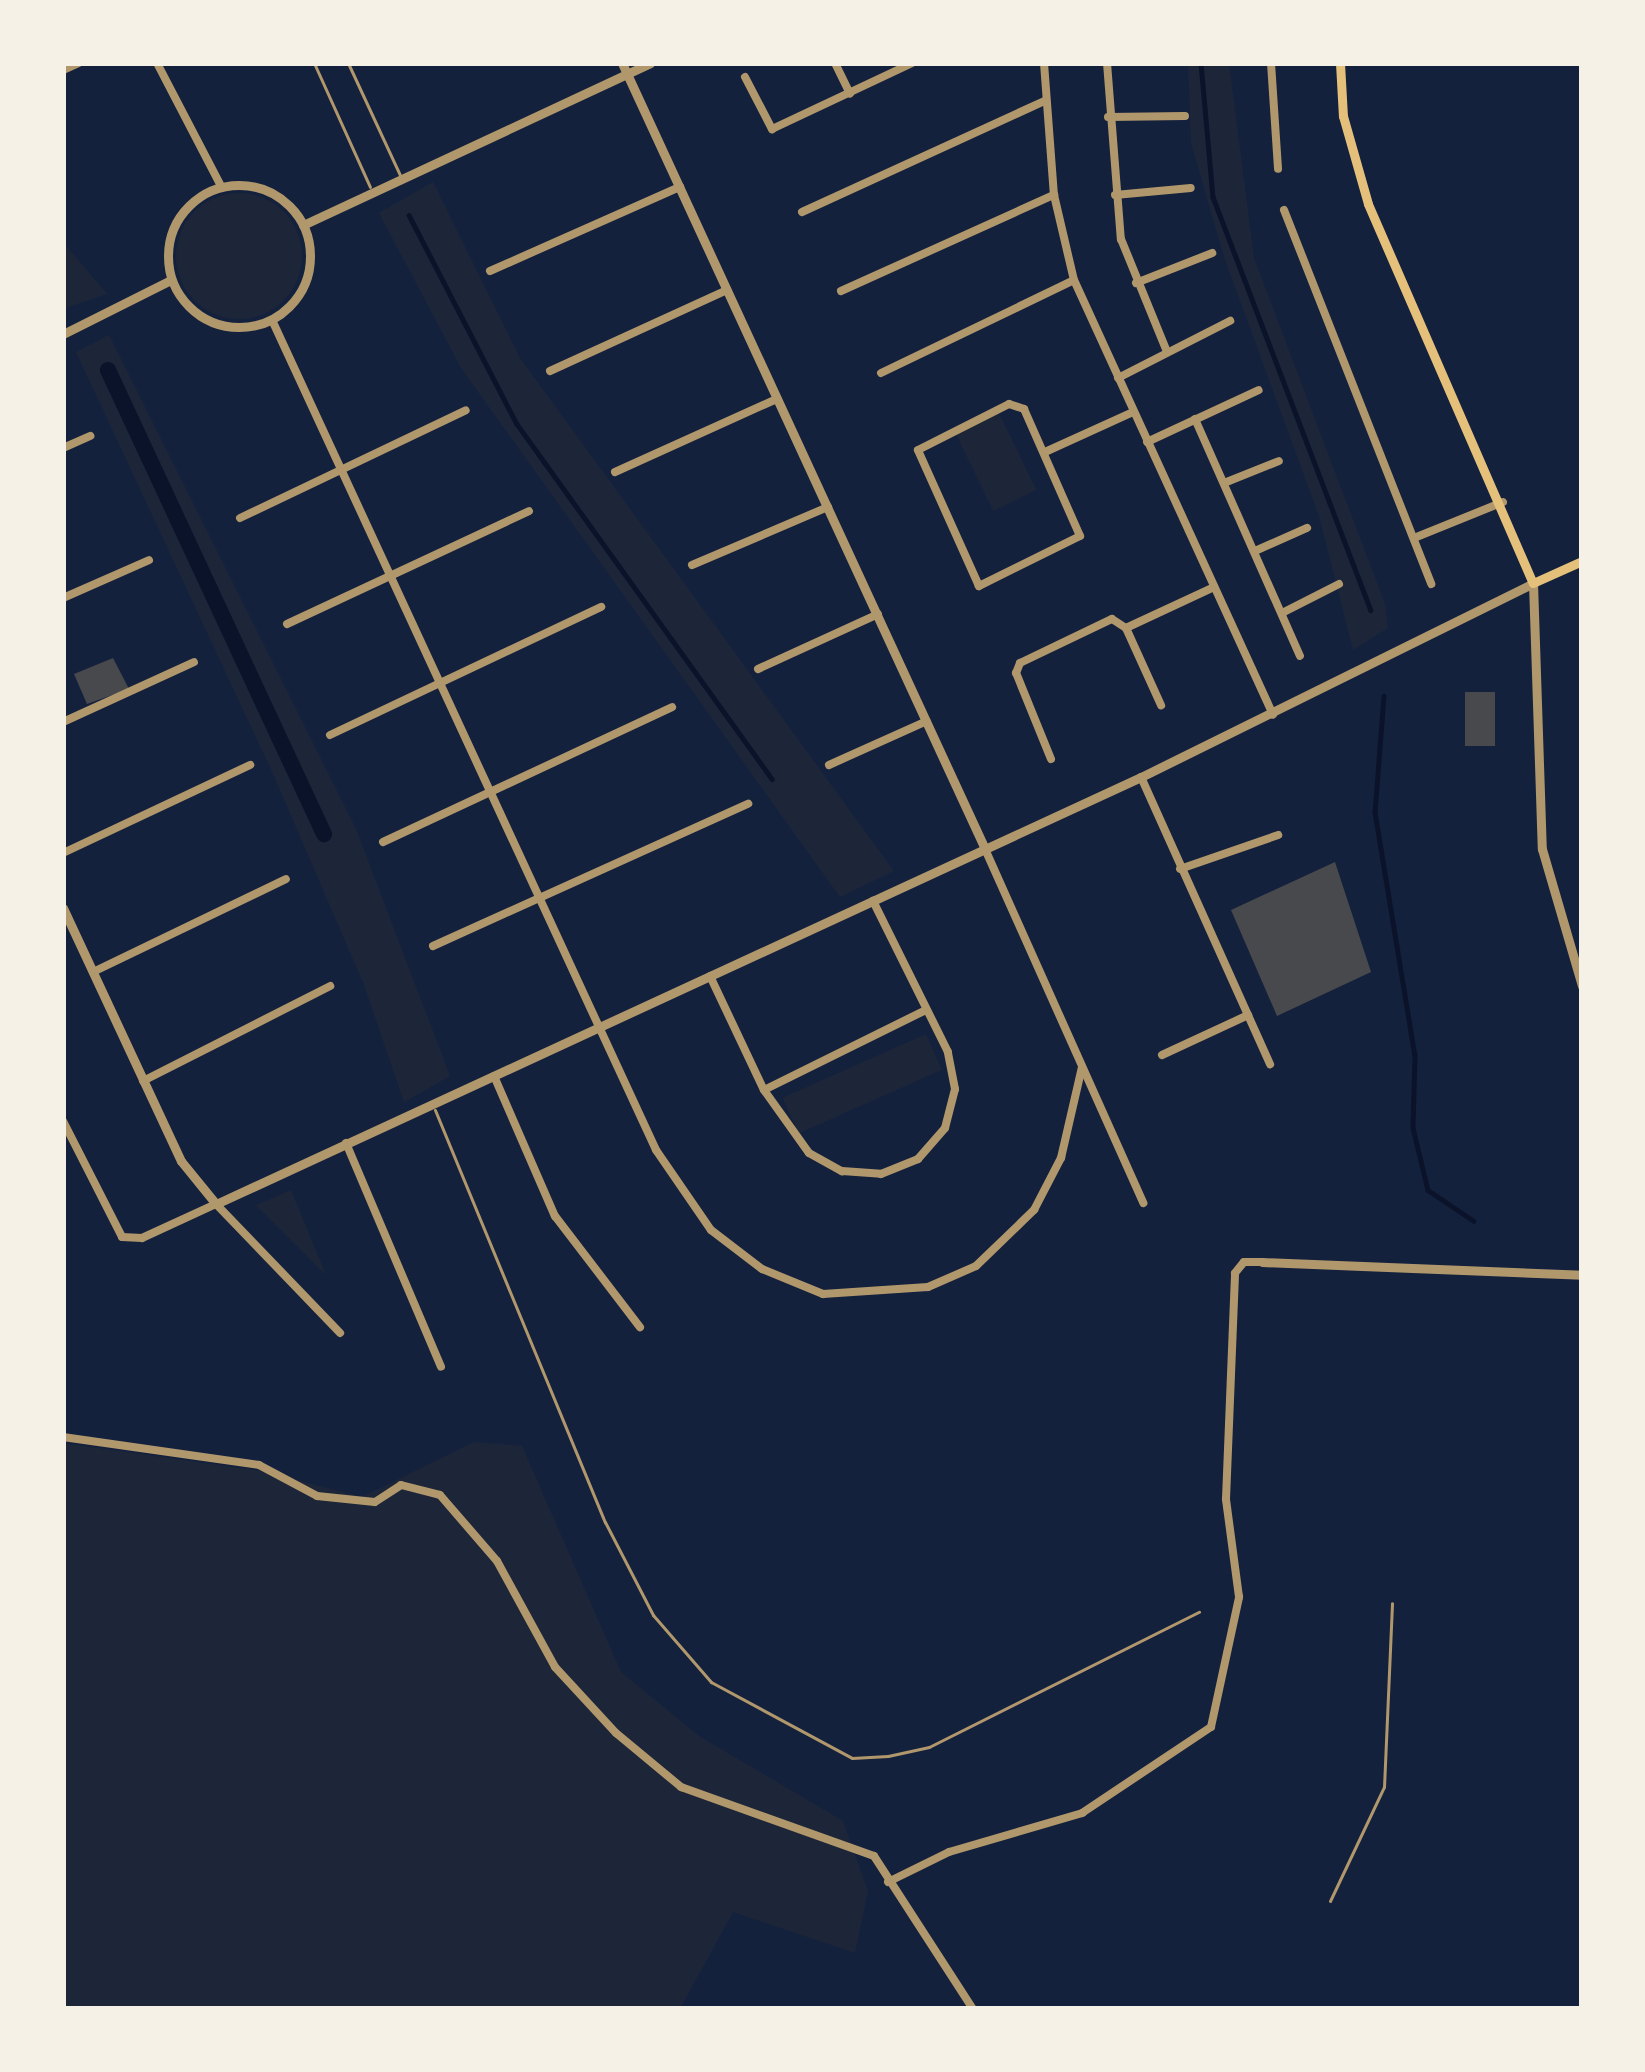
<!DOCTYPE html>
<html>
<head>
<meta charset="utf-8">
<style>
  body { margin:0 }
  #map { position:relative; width:1645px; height:2072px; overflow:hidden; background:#14213d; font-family:Cabin,sans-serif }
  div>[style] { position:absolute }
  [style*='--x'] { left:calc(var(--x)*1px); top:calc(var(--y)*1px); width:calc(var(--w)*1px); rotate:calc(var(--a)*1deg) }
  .green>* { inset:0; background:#1d2539; transform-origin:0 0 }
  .round { border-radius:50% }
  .stream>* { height:4.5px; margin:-2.25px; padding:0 2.25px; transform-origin:2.25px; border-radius:2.25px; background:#0b132b }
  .canal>* { height:16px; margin:-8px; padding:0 8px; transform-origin:8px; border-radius:8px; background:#0b132b }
  .building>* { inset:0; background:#48494c; transform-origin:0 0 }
  .service>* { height:3px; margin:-1.5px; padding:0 1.5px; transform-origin:1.5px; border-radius:1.5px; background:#b1986c }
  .minor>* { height:8px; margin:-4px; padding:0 4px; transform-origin:4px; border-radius:4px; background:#b1986c }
  .tertiary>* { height:9px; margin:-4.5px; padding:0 4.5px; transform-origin:4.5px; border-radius:4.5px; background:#b1986c }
  .tertiary>.ring { margin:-4.5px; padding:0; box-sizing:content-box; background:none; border:9px solid #b1986c; border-radius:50% }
  .secondary>* { height:9px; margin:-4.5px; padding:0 4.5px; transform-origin:4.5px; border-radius:4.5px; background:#e5c07b }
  span { translate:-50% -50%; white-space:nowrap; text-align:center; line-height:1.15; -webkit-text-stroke:9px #f6f1e7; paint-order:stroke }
  .frame { position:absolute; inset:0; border:66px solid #f6f1e7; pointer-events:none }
</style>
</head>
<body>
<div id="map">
  <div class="green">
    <div style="clip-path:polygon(1188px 63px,1229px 63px,1254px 258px,1385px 604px,1388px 628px,1353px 650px,1319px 516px,1225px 260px,1191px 143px)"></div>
    <div style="clip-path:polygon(433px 182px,520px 358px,894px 871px,840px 897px,461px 368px,379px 213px)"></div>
    <div class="round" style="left:176px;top:193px;width:126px;height:126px"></div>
    <div style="clip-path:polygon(63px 242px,107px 294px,63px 309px)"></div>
    <div style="clip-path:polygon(109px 335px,356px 829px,450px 1076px,404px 1102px,364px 985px,274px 776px,76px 352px)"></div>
    <div style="left:997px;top:409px;width:90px;height:48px;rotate:64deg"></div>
    <div style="left:926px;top:1034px;width:39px;height:157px;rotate:66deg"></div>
    <div style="clip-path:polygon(291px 1190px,326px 1275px,256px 1205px)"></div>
    <div style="clip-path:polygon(474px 1442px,522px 1446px,621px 1672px,699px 1736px,843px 1821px,868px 1891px,855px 1953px,733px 1912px,680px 2009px,63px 2009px,63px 1443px,262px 1471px,362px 1497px)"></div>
  </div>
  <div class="stream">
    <div style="--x:1201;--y:63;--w:135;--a:84.9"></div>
    <div style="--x:1213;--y:197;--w:442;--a:69.1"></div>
    <div style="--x:409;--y:215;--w:235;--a:62.7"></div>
    <div style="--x:517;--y:424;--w:437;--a:54.3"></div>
    <div style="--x:1384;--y:696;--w:116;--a:94.4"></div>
    <div style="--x:1375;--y:812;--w:246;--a:80.7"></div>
    <div style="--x:1415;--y:1055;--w:73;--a:91.6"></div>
    <div style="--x:1413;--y:1128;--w:64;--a:76.4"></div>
    <div style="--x:1428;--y:1190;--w:55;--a:34"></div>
  </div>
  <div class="canal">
    <div style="--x:108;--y:370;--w:512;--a:65.04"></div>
  </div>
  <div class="building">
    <div style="clip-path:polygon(113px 658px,129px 689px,87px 704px,74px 674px)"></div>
    <div style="left:1465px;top:692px;width:30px;height:54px"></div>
    <div style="clip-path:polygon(1335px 862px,1371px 972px,1277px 1016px,1231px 910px)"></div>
  </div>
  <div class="service">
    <div style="--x:314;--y:63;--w:136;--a:65.7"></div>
    <div style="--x:348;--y:63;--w:126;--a:65.1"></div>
    <div style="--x:435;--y:1110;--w:446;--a:67.6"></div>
    <div style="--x:605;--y:1522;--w:105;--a:62.7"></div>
    <div style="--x:653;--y:1615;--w:89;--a:49.1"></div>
    <div style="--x:711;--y:1682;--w:160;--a:28.3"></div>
    <div style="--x:852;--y:1758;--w:36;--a:-3"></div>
    <div style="--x:888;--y:1756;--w:42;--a:-12.4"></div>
    <div style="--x:929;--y:1747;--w:302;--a:-26.6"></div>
    <div style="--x:1330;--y:1901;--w:126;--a:-64.7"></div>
    <div style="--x:1384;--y:1787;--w:184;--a:-87.5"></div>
  </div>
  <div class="minor">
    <div style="--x:157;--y:63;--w:139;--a:62.5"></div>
    <div style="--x:835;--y:63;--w:34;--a:64"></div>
    <div style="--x:1044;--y:63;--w:132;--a:85.7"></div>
    <div style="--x:1054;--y:195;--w:87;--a:76.8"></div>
    <div style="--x:1074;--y:280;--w:478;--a:65.4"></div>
    <div style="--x:1107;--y:63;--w:177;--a:85.5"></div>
    <div style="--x:1121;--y:239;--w:122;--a:67.8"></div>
    <div style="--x:1271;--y:63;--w:106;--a:86.2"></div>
    <div style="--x:63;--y:70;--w:17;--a:-24"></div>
    <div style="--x:745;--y:77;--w:59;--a:62.6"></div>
    <div style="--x:772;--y:129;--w:155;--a:-25.2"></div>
    <div style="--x:1108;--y:117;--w:77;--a:-0.7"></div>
    <div style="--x:1115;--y:195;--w:76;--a:-5.3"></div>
    <div style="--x:1284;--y:210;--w:402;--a:68.5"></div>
    <div style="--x:802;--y:212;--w:267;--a:-24.6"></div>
    <div style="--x:490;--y:271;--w:208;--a:-23.9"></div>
    <div style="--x:1136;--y:283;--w:82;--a:-21.5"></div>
    <div style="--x:841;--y:291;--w:234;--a:-24.3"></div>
    <div style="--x:272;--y:320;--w:915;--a:65.17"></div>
    <div style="--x:656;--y:1150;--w:97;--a:55.5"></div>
    <div style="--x:711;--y:1230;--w:64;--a:37.4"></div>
    <div style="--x:762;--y:1269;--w:66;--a:22.3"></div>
    <div style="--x:823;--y:1294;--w:105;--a:-3.8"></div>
    <div style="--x:928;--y:1287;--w:52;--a:-23.6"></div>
    <div style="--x:976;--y:1266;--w:81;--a:-44"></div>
    <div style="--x:1034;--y:1210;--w:59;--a:-62.6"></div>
    <div style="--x:1061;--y:1158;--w:93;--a:-77"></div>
    <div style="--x:550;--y:371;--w:195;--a:-24.6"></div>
    <div style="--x:881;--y:373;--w:214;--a:-25.7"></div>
    <div style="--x:1118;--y:378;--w:126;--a:-27"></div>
    <div style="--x:1009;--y:404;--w:16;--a:18"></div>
    <div style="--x:1024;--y:409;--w:139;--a:66.2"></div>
    <div style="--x:1080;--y:536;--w:113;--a:153.7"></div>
    <div style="--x:979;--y:586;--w:149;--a:-114.2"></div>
    <div style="--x:918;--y:450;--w:102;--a:-26.8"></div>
    <div style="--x:1195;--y:419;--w:259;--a:66.1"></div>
    <div style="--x:1147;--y:442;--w:123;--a:-24.9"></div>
    <div style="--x:63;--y:448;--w:30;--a:-24"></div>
    <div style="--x:1045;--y:452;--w:97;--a:-24.4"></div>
    <div style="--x:615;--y:472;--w:178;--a:-24.3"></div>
    <div style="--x:1224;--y:483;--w:59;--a:-21.8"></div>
    <div style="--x:240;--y:518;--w:250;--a:-25.5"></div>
    <div style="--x:1414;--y:538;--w:96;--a:-22"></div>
    <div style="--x:1255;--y:551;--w:57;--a:-23.9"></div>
    <div style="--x:692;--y:565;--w:148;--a:-23.1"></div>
    <div style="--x:63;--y:598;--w:94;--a:-23.8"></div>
    <div style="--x:1282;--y:613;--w:64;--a:-27"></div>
    <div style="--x:287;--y:624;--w:267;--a:-25"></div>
    <div style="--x:1126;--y:628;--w:97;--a:-25"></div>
    <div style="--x:758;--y:669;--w:132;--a:-24.6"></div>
    <div style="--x:63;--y:722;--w:144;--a:-24.6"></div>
    <div style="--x:330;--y:735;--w:300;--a:-25.3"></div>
    <div style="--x:1051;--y:759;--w:93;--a:-112.1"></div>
    <div style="--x:1016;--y:673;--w:11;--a:-68"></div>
    <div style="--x:1020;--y:663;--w:102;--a:-25.6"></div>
    <div style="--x:1112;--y:619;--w:17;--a:33"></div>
    <div style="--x:1126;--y:628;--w:85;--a:65.6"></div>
    <div style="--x:829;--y:765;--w:107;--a:-24.2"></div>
    <div style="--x:1141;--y:777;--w:315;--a:65.8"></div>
    <div style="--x:383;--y:842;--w:319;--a:-25"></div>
    <div style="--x:985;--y:849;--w:388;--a:65.9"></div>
    <div style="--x:63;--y:853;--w:207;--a:-25.2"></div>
    <div style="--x:1180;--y:869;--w:104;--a:-19.1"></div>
    <div style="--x:433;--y:946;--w:346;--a:-24.3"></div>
    <div style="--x:93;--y:972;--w:214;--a:-25.7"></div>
    <div style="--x:710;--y:976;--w:126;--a:64.7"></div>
    <div style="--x:764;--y:1090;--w:77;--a:54.5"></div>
    <div style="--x:809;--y:1153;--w:38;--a:29"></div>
    <div style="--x:842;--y:1171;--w:39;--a:4"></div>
    <div style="--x:881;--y:1174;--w:40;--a:-22"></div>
    <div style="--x:918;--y:1159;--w:41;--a:-48.9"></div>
    <div style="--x:945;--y:1128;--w:40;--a:-75.6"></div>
    <div style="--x:955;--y:1089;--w:38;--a:-101"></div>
    <div style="--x:948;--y:1052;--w:169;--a:-116.4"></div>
    <div style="--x:1162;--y:1055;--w:95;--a:-24.9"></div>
    <div style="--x:494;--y:1076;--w:153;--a:66.5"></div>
    <div style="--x:555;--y:1216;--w:140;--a:52.6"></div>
    <div style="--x:143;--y:1081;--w:210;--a:-26.9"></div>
    <div style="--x:764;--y:1090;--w:181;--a:-26.3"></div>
    <div style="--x:63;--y:1121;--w:130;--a:63"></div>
    <div style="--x:122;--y:1237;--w:20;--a:3"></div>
    <div style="--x:142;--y:1238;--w:81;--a:-24.7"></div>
    <div style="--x:216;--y:1204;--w:179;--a:46.1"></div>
    <div style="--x:346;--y:1143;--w:243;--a:67"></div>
    <div style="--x:63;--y:1437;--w:198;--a:8.1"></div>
    <div style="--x:259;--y:1465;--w:66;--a:28.1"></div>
    <div style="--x:317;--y:1496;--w:58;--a:5.9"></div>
    <div style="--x:375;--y:1502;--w:31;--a:-33"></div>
    <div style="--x:401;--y:1485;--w:40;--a:14.4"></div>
    <div style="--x:440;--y:1495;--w:87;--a:49.2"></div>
    <div style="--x:497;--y:1561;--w:121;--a:61.3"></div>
    <div style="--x:555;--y:1667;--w:90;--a:47.3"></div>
    <div style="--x:616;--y:1733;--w:85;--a:39.7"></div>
    <div style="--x:681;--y:1787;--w:205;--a:19.7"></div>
    <div style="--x:874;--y:1856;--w:182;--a:57.1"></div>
    <div style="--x:888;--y:1882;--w:68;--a:-26.2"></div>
    <div style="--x:949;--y:1852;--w:139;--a:-16.3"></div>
    <div style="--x:1082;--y:1813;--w:155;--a:-33.7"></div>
    <div style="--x:1211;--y:1727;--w:133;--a:-77.8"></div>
    <div style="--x:1239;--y:1597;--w:99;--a:-97.6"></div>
    <div style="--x:1226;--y:1499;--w:226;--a:-87.7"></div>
    <div style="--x:1235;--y:1273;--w:14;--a:-51"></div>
    <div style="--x:1244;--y:1262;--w:18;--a:0"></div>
  </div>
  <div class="tertiary">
    <div style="--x:622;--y:63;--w:866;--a:65.21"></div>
    <div class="ring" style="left:168px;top:185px;width:133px;height:133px"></div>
    <div style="--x:303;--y:225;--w:383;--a:-25"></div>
    <div style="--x:63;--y:334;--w:121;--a:-26.6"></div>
    <div style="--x:63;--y:908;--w:279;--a:65"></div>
    <div style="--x:181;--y:1161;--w:55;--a:50.9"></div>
    <div style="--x:216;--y:1204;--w:1019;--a:-24.78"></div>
    <div style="--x:1141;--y:777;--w:437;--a:-26.3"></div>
    <div style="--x:1533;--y:583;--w:266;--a:88.1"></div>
    <div style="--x:1542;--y:849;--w:143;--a:73.7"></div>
    <div style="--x:1262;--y:1262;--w:320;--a:2.3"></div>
  </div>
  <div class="secondary">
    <div style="--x:1340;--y:63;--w:53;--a:86.8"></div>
    <div style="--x:1343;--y:116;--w:91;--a:74.1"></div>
    <div style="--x:1368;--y:204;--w:413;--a:66.5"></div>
    <div style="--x:1533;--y:583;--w:54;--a:-24.2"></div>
  </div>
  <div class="frame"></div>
</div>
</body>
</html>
